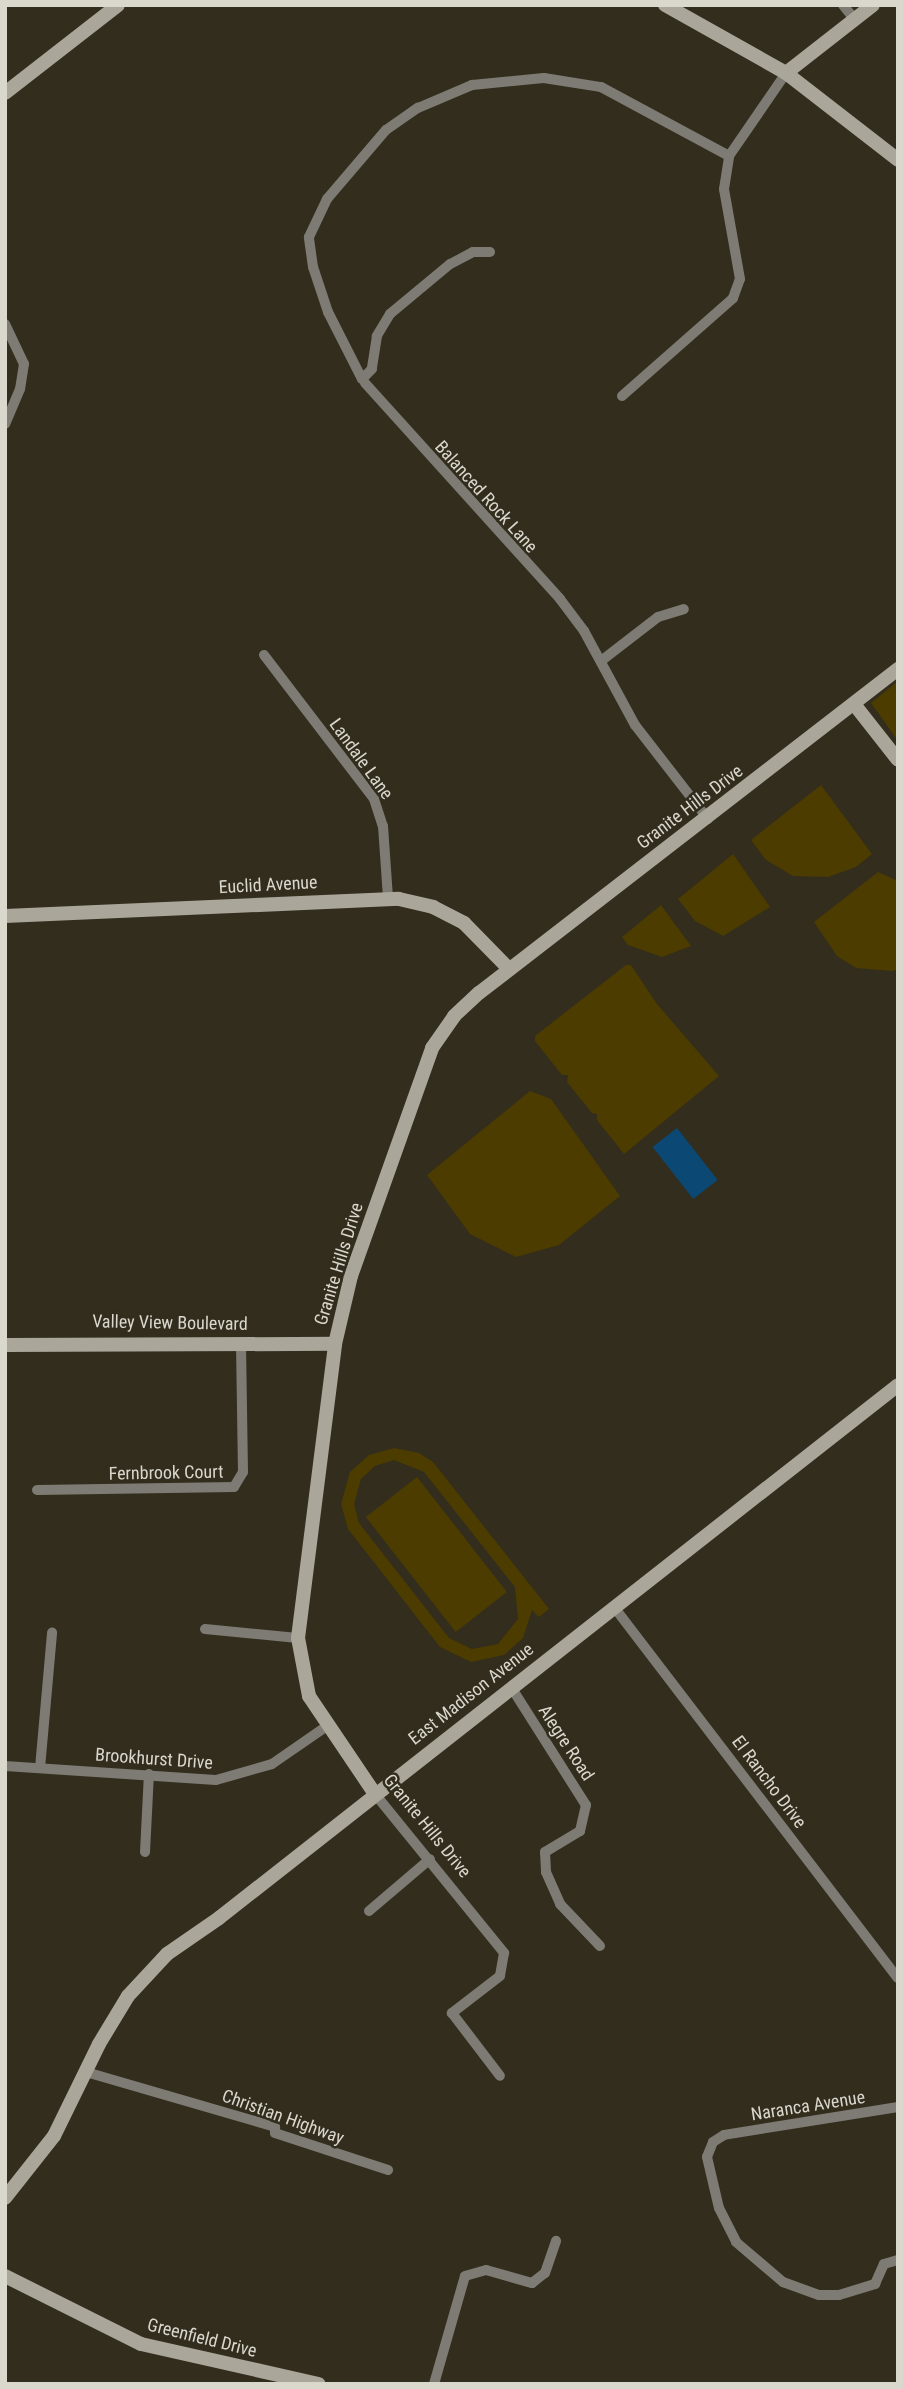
<!DOCTYPE html>
<html>
<head>
<meta charset="utf-8">
<style>
  body { margin:0 }
  #map { position:relative; width:903px; height:2389px; overflow:hidden; background:#322d1d; font-family:"Roboto Condensed",sans-serif }
  div>[style] { position:absolute }
  [style*='--x'] { left:calc(var(--x)*1px); top:calc(var(--y)*1px); width:calc(var(--w)*1px); rotate:calc(var(--a)*1deg) }
  .green>* { inset:0; background:#4c3c00; transform-origin:0 0 }
  .water>* { inset:0; background:#0b4873; transform-origin:0 0 }
  .street>* { height:10px; margin:-5px; padding:0 5px; transform-origin:5px; border-radius:5px; background:#7d7b73 }
  .secondary>* { height:14px; margin:-7px; padding:0 7px; transform-origin:7px; border-radius:7px; background:#aaa79a }
  span { translate:-50% -50%; white-space:nowrap; text-align:center; line-height:1.15; -webkit-text-stroke:5px #322d1d; paint-order:stroke }
  .street-label { font-size:18px; color:#dad7cd }
  .frame { position:absolute; inset:0; border:7px solid #dad7cd; pointer-events:none }
</style>
</head>
<body>
<div id="map">
  <div class="green">
    <div style="clip-path:polygon(898px 681px,898px 741px,871px 703px)"></div>
    <div style="clip-path:polygon(821px 785px,872px 854px,856px 867px,828px 877px,793px 876px,766px 860px,751px 840px)"></div>
    <div style="clip-path:polygon(733px 854px,770px 907px,723px 936px,695px 921px,678px 899px)"></div>
    <div style="clip-path:polygon(878px 872px,898px 881px,898px 969px,893px 971px,856px 968px,837px 956px,814px 922px)"></div>
    <div style="clip-path:polygon(661px 905px,691px 946px,662px 957px,628px 945px,622px 937px)"></div>
    <div style="clip-path:polygon(626px 965px,631px 965px,657px 1004px,719px 1076px,624px 1154px,597px 1120px,597px 1114px,592px 1113px,567px 1082px,568px 1075px,562px 1075px,535px 1041px,535px 1036px)"></div>
    <div style="clip-path:polygon(530px 1091px,551px 1099px,620px 1196px,559px 1245px,516px 1257px,470px 1234px,427px 1175px)"></div>
    <div style="clip-path:polygon(evenodd,394px 1448px,419px 1453px,433px 1462px,549px 1609px,539px 1617px,532px 1610px,523px 1638px,504px 1655px,471px 1662px,440px 1647px,348px 1529px,341px 1504px,350px 1472px,369px 1455px,394px 1448px,394px 1460px,424px 1472px,515px 1587px,518px 1619px,498px 1644px,472px 1649px,449px 1638px,359px 1523px,354px 1504px,361px 1479px,375px 1466px,394px 1460px)"></div>
    <div style="left:417px;top:1477px;width:146px;height:65px;rotate:52deg"></div>
  </div>
  <div class="water">
    <div style="left:677px;top:1128px;width:66px;height:31px;rotate:52deg"></div>
  </div>
  <div class="street">
    <div style="--x:843;--y:5;--w:19;--a:51"></div>
    <div style="--x:490;--y:252;--w:17;--a:180"></div>
    <div style="--x:473;--y:252;--w:26;--a:152"></div>
    <div style="--x:450;--y:264;--w:78;--a:140.2"></div>
    <div style="--x:390;--y:314;--w:26;--a:121"></div>
    <div style="--x:377;--y:336;--w:33;--a:99"></div>
    <div style="--x:372;--y:369;--w:14;--a:135"></div>
    <div style="--x:362;--y:379;--w:75;--a:-116.9"></div>
    <div style="--x:328;--y:312;--w:47;--a:-108.4"></div>
    <div style="--x:313;--y:267;--w:30;--a:-98"></div>
    <div style="--x:309;--y:237;--w:42;--a:-64.7"></div>
    <div style="--x:327;--y:199;--w:91;--a:-49.5"></div>
    <div style="--x:386;--y:130;--w:39;--a:-35"></div>
    <div style="--x:418;--y:108;--w:59;--a:-23.1"></div>
    <div style="--x:472;--y:85;--w:72;--a:-5.6"></div>
    <div style="--x:544;--y:78;--w:58;--a:9"></div>
    <div style="--x:601;--y:87;--w:145;--a:28.3"></div>
    <div style="--x:5;--y:324;--w:44;--a:64.6"></div>
    <div style="--x:24;--y:364;--w:25;--a:99"></div>
    <div style="--x:20;--y:389;--w:38;--a:113"></div>
    <div style="--x:365;--y:383;--w:291;--a:47.9"></div>
    <div style="--x:560;--y:599;--w:40;--a:53"></div>
    <div style="--x:584;--y:631;--w:107;--a:61.5"></div>
    <div style="--x:635;--y:725;--w:119;--a:52.2"></div>
    <div style="--x:622;--y:396;--w:148;--a:-41.4"></div>
    <div style="--x:733;--y:298;--w:20;--a:-70"></div>
    <div style="--x:740;--y:279;--w:91;--a:-100.1"></div>
    <div style="--x:724;--y:189;--w:33;--a:-81"></div>
    <div style="--x:729;--y:156;--w:101;--a:-55.5"></div>
    <div style="--x:264;--y:655;--w:181;--a:52.6"></div>
    <div style="--x:374;--y:799;--w:28;--a:72"></div>
    <div style="--x:383;--y:826;--w:72;--a:86"></div>
    <div style="--x:601;--y:661;--w:72;--a:-37.7"></div>
    <div style="--x:658;--y:617;--w:27;--a:-17"></div>
    <div style="--x:37;--y:1490;--w:197;--a:-0.9"></div>
    <div style="--x:234;--y:1487;--w:17;--a:-59"></div>
    <div style="--x:243;--y:1472;--w:129;--a:-90.9"></div>
    <div style="--x:614;--y:1607;--w:467;--a:52.6"></div>
    <div style="--x:205;--y:1629;--w:93;--a:5.5"></div>
    <div style="--x:511;--y:1687;--w:140;--a:57.6"></div>
    <div style="--x:586;--y:1805;--w:27;--a:103"></div>
    <div style="--x:580;--y:1831;--w:41;--a:149"></div>
    <div style="--x:545;--y:1852;--w:20;--a:87"></div>
    <div style="--x:546;--y:1872;--w:35;--a:66"></div>
    <div style="--x:560;--y:1904;--w:58;--a:46.4"></div>
    <div style="--x:5;--y:1766;--w:211;--a:3.8"></div>
    <div style="--x:216;--y:1780;--w:58;--a:-15.9"></div>
    <div style="--x:272;--y:1764;--w:67;--a:-34.6"></div>
    <div style="--x:40;--y:1768;--w:136;--a:-84.9"></div>
    <div style="--x:375;--y:1794;--w:205;--a:50.9"></div>
    <div style="--x:504;--y:1953;--w:23;--a:100"></div>
    <div style="--x:500;--y:1976;--w:61;--a:142.4"></div>
    <div style="--x:452;--y:2013;--w:79;--a:52.7"></div>
    <div style="--x:145;--y:1852;--w:78;--a:-87.1"></div>
    <div style="--x:369;--y:1911;--w:80;--a:-40.4"></div>
    <div style="--x:86;--y:2072;--w:197;--a:16.2"></div>
    <div style="--x:275;--y:2127;--w:6;--a:90"></div>
    <div style="--x:275;--y:2133;--w:119;--a:18.1"></div>
    <div style="--x:898;--y:2107;--w:176;--a:170.9"></div>
    <div style="--x:724;--y:2135;--w:13;--a:148"></div>
    <div style="--x:713;--y:2142;--w:16;--a:112"></div>
    <div style="--x:707;--y:2157;--w:52;--a:76.8"></div>
    <div style="--x:719;--y:2208;--w:38;--a:63"></div>
    <div style="--x:736;--y:2242;--w:62;--a:40.4"></div>
    <div style="--x:783;--y:2282;--w:38;--a:20"></div>
    <div style="--x:819;--y:2295;--w:20;--a:0"></div>
    <div style="--x:839;--y:2295;--w:38;--a:-17"></div>
    <div style="--x:875;--y:2284;--w:22;--a:-66"></div>
    <div style="--x:884;--y:2264;--w:15;--a:-16"></div>
    <div style="--x:434;--y:2384;--w:112;--a:-74"></div>
    <div style="--x:465;--y:2276;--w:22;--a:-16"></div>
    <div style="--x:486;--y:2270;--w:48;--a:15.8"></div>
    <div style="--x:532;--y:2283;--w:16;--a:-38"></div>
    <div style="--x:545;--y:2273;--w:34;--a:-71"></div>
  </div>
  <div class="secondary">
    <div style="--x:665;--y:5;--w:139;--a:29.3"></div>
    <div style="--x:786;--y:73;--w:142;--a:37.8"></div>
    <div style="--x:786;--y:73;--w:110;--a:-38"></div>
    <div style="--x:5;--y:93;--w:143;--a:-37.9"></div>
    <div style="--x:854;--y:704;--w:71;--a:51.8"></div>
    <div style="--x:5;--y:916;--w:394;--a:-2.5"></div>
    <div style="--x:399;--y:899;--w:35;--a:13"></div>
    <div style="--x:433;--y:907;--w:35;--a:27"></div>
    <div style="--x:464;--y:923;--w:64;--a:45.6"></div>
    <div style="--x:5;--y:1345;--w:330;--a:-0.2"></div>
    <div style="--x:375;--y:1794;--w:118;--a:-124"></div>
    <div style="--x:309;--y:1696;--w:59;--a:-100.7"></div>
    <div style="--x:298;--y:1638;--w:296;--a:-82.8"></div>
    <div style="--x:335;--y:1344;--w:70;--a:-76.8"></div>
    <div style="--x:351;--y:1276;--w:242;--a:-70.4"></div>
    <div style="--x:432;--y:1048;--w:39;--a:-55"></div>
    <div style="--x:454;--y:1016;--w:34;--a:-43"></div>
    <div style="--x:479;--y:993;--w:530;--a:-37.71"></div>
    <div style="--x:5;--y:2198;--w:79;--a:-51.7"></div>
    <div style="--x:54;--y:2136;--w:102;--a:-63.9"></div>
    <div style="--x:99;--y:2044;--w:56;--a:-58.9"></div>
    <div style="--x:128;--y:1996;--w:57;--a:-47.1"></div>
    <div style="--x:167;--y:1954;--w:63;--a:-34.7"></div>
    <div style="--x:219;--y:1918;--w:863;--a:-38.13"></div>
    <div style="--x:5;--y:2276;--w:152;--a:26.6"></div>
    <div style="--x:141;--y:2344;--w:182;--a:12.7"></div>
  </div>
  <div class="street-label">
    <span style="left:486px;top:497px;rotate:48deg">Balanced Rock Lane</span>
    <span style="left:361px;top:759px;rotate:54deg">Landale Lane</span>
    <span style="left:690px;top:807px;rotate:-37deg">Granite Hills Drive</span>
    <span style="left:268px;top:885px;rotate:-3deg">Euclid Avenue</span>
    <span style="left:339px;top:1264px;rotate:-73deg">Granite Hills Drive</span>
    <span style="left:170px;top:1323px;rotate:1deg">Valley View Boulevard</span>
    <span style="left:166px;top:1473px;rotate:-1deg">Fernbrook Court</span>
    <span style="left:471px;top:1694px;rotate:-38deg">East Madison Avenue</span>
    <span style="left:566px;top:1743px;rotate:57deg">Alegre Road</span>
    <span style="left:154px;top:1759px;rotate:4deg">Brookhurst Drive</span>
    <span style="left:769px;top:1782px;rotate:53deg">El Rancho Drive</span>
    <span style="left:427px;top:1826px;rotate:51deg">Granite Hills Drive</span>
    <span style="left:808px;top:2106px;rotate:-9deg">Naranca Avenue</span>
    <span style="left:283px;top:2117px;rotate:20deg">Christian Highway</span>
    <span style="left:202px;top:2338px;rotate:14deg">Greenfield Drive</span>
  </div>
  <div class="frame"></div>
</div>
</body>
</html>
